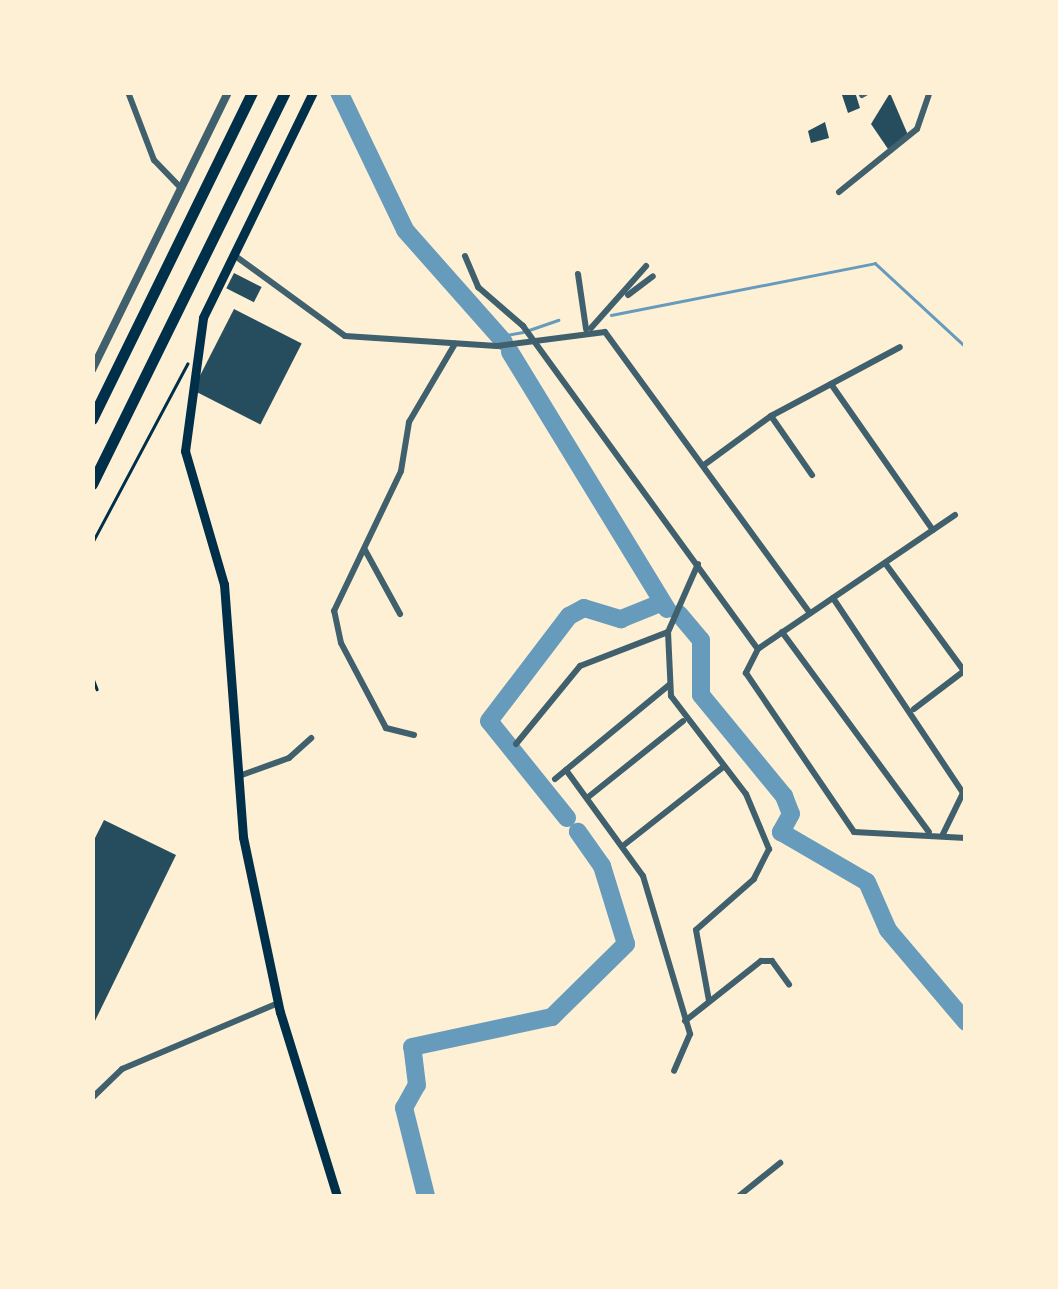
<!DOCTYPE html>
<html>
<head>
<meta charset="utf-8">
<style>
  body { margin:0 }
  #map { position:relative; width:1058px; height:1289px; overflow:hidden; background:#fdf0d5; font-family:Lato,sans-serif }
  div>[style] { position:absolute }
  [style*='--x'] { left:calc(var(--x)*1px); top:calc(var(--y)*1px); width:calc(var(--w)*1px); rotate:calc(var(--a)*1deg) }
  .stream>* { height:2.5px; margin:-1.25px; padding:0 1.25px; transform-origin:1.25px; border-radius:1.25px; background:#669bbc }
  .river>* { height:18px; margin:-9px; padding:0 9px; transform-origin:9px; border-radius:9px; background:#669bbc }
  .building>* { inset:0; background:#264d5e; transform-origin:0 0 }
  .path>* { height:2.5px; margin:-1.25px; padding:0 1.25px; transform-origin:1.25px; border-radius:1.25px; background:#003049 }
  .minor>* { height:6px; margin:-3px; padding:0 3px; transform-origin:3px; border-radius:3px; background:#3f606c }
  .tertiary>* { height:8px; margin:-4px; padding:0 4px; transform-origin:4px; border-radius:4px; background:#3f606c }
  .secondary>* { height:9px; margin:-4.5px; padding:0 4.5px; transform-origin:4.5px; border-radius:4.5px; background:#003049 }
  .motorway>* { height:11px; margin:-5.5px; padding:0 5.5px; transform-origin:5.5px; border-radius:5.5px; background:#003049 }
  span { translate:-50% -50%; white-space:nowrap; text-align:center; line-height:1.15; -webkit-text-stroke:10px #fdf0d5; paint-order:stroke }
  .frame { position:absolute; inset:0; border:95px solid #fdf0d5; pointer-events:none }
</style>
</head>
<body>
<div id="map">
  <div class="stream">
    <div style="--x:611;--y:315;--w:269;--a:-11.1"></div>
    <div style="--x:875;--y:263;--w:124;--a:42.7"></div>
    <div style="--x:529;--y:330;--w:31;--a:-19"></div>
    <div style="--x:501;--y:336;--w:22;--a:-10"></div>
  </div>
  <div class="river">
    <div style="--x:339;--y:92;--w:153;--a:64.4"></div>
    <div style="--x:405;--y:230;--w:149;--a:48.5"></div>
    <div style="--x:510;--y:352;--w:301;--a:58.6"></div>
    <div style="--x:679;--y:614;--w:34;--a:50"></div>
    <div style="--x:701;--y:640;--w:55;--a:90"></div>
    <div style="--x:701;--y:695;--w:131;--a:50.6"></div>
    <div style="--x:784;--y:796;--w:19;--a:69"></div>
    <div style="--x:791;--y:814;--w:21;--a:119"></div>
    <div style="--x:781;--y:832;--w:99;--a:30.2"></div>
    <div style="--x:867;--y:882;--w:52;--a:66.4"></div>
    <div style="--x:888;--y:930;--w:121;--a:49.7"></div>
    <div style="--x:567;--y:818;--w:124;--a:-128.8"></div>
    <div style="--x:489;--y:721;--w:132;--a:-52.7"></div>
    <div style="--x:569;--y:616;--w:17;--a:-28"></div>
    <div style="--x:584;--y:608;--w:39;--a:17"></div>
    <div style="--x:621;--y:619;--w:40;--a:-22"></div>
    <div style="--x:426;--y:1196;--w:91;--a:-104"></div>
    <div style="--x:404;--y:1108;--w:26;--a:-61"></div>
    <div style="--x:417;--y:1085;--w:38;--a:-97"></div>
    <div style="--x:412;--y:1047;--w:143;--a:-12.1"></div>
    <div style="--x:552;--y:1017;--w:104;--a:-44.6"></div>
    <div style="--x:626;--y:944;--w:82;--a:-107.1"></div>
    <div style="--x:602;--y:866;--w:42;--a:-125.2"></div>
  </div>
  <div class="building">
    <div style="clip-path:polygon(841px 92px,855px 92px,860px 108px,848px 113px)"></div>
    <div style="clip-path:polygon(890px 93px,908px 135px,888px 149px,871px 124px)"></div>
    <div style="clip-path:polygon(825px 122px,829px 138px,811px 143px,808px 131px)"></div>
    <div style="left:234px;top:273px;width:31px;height:17px;rotate:27deg"></div>
    <div style="left:234px;top:309px;width:76px;height:91px;rotate:27deg"></div>
    <div style="clip-path:polygon(104px 820px,176px 855px,92px 1027px,92px 844px)"></div>
  </div>
  <div class="path">
    <div style="--x:92;--y:543;--w:203;--a:-62"></div>
    <div style="--x:92;--y:676;--w:14;--a:69"></div>
  </div>
  <div class="minor">
    <div style="--x:128;--y:92;--w:73;--a:69.1"></div>
    <div style="--x:154;--y:160;--w:39;--a:46"></div>
    <div style="--x:862;--y:95;--w:6;--a:-31"></div>
    <div style="--x:839;--y:192;--w:100;--a:-38.9"></div>
    <div style="--x:917;--y:129;--w:39;--a:-71"></div>
    <div style="--x:234;--y:255;--w:137;--a:36.1"></div>
    <div style="--x:345;--y:336;--w:152;--a:3.8"></div>
    <div style="--x:497;--y:346;--w:109;--a:-7.4"></div>
    <div style="--x:605;--y:332;--w:348;--a:53.9"></div>
    <div style="--x:465;--y:256;--w:34;--a:67"></div>
    <div style="--x:478;--y:287;--w:60;--a:40.9"></div>
    <div style="--x:523;--y:326;--w:399;--a:54"></div>
    <div style="--x:578;--y:274;--w:56;--a:81.7"></div>
    <div style="--x:628;--y:295;--w:31;--a:-37"></div>
    <div style="--x:591;--y:328;--w:83;--a:-48.4"></div>
    <div style="--x:831;--y:384;--w:178;--a:55.1"></div>
    <div style="--x:771;--y:416;--w:72;--a:55.2"></div>
    <div style="--x:704;--y:465;--w:83;--a:-36.2"></div>
    <div style="--x:771;--y:416;--w:146;--a:-28.1"></div>
    <div style="--x:955;--y:515;--w:238;--a:145.8"></div>
    <div style="--x:758;--y:649;--w:27;--a:117"></div>
    <div style="--x:746;--y:673;--w:192;--a:55.8"></div>
    <div style="--x:854;--y:832;--w:112;--a:3.1"></div>
    <div style="--x:365;--y:550;--w:73;--a:61.3"></div>
    <div style="--x:885;--y:563;--w:134;--a:53.8"></div>
    <div style="--x:964;--y:671;--w:63;--a:142.8"></div>
    <div style="--x:698;--y:564;--w:74;--a:113.8"></div>
    <div style="--x:668;--y:632;--w:64;--a:87.3"></div>
    <div style="--x:671;--y:696;--w:123;--a:52.6"></div>
    <div style="--x:746;--y:794;--w:60;--a:67.3"></div>
    <div style="--x:769;--y:849;--w:34;--a:117"></div>
    <div style="--x:754;--y:879;--w:77;--a:138.7"></div>
    <div style="--x:696;--y:930;--w:72;--a:79.6"></div>
    <div style="--x:833;--y:598;--w:234;--a:56.3"></div>
    <div style="--x:963;--y:793;--w:46;--a:116"></div>
    <div style="--x:782;--y:632;--w:248;--a:53.7"></div>
    <div style="--x:414;--y:735;--w:29;--a:-166"></div>
    <div style="--x:386;--y:728;--w:96;--a:-117.9"></div>
    <div style="--x:341;--y:643;--w:33;--a:-102"></div>
    <div style="--x:334;--y:611;--w:155;--a:-64.4"></div>
    <div style="--x:401;--y:471;--w:50;--a:-80.7"></div>
    <div style="--x:409;--y:422;--w:91;--a:-59.5"></div>
    <div style="--x:516;--y:744;--w:101;--a:-50.6"></div>
    <div style="--x:580;--y:666;--w:94;--a:-21.1"></div>
    <div style="--x:566;--y:770;--w:131;--a:54"></div>
    <div style="--x:643;--y:876;--w:165;--a:73.4"></div>
    <div style="--x:690;--y:1034;--w:40;--a:113.4"></div>
    <div style="--x:239;--y:776;--w:53;--a:-19.8"></div>
    <div style="--x:289;--y:758;--w:30;--a:-42"></div>
    <div style="--x:555;--y:779;--w:148;--a:-39.5"></div>
    <div style="--x:587;--y:798;--w:123;--a:-38.7"></div>
    <div style="--x:624;--y:845;--w:126;--a:-38.2"></div>
    <div style="--x:685;--y:1021;--w:97;--a:-38.3"></div>
    <div style="--x:761;--y:961;--w:11;--a:0"></div>
    <div style="--x:772;--y:961;--w:29;--a:54"></div>
    <div style="--x:92;--y:1098;--w:42;--a:-44"></div>
    <div style="--x:122;--y:1069;--w:169;--a:-22.9"></div>
    <div style="--x:739;--y:1196;--w:53;--a:-38.8"></div>
  </div>
  <div class="tertiary">
    <div style="--x:92;--y:370;--w:309;--a:-63.9"></div>
  </div>
  <div class="secondary">
    <div style="--x:313;--y:92;--w:251;--a:116"></div>
    <div style="--x:203;--y:318;--w:134;--a:97.7"></div>
    <div style="--x:185;--y:451;--w:139;--a:73.7"></div>
    <div style="--x:224;--y:584;--w:254;--a:85.7"></div>
    <div style="--x:243;--y:837;--w:179;--a:78.1"></div>
    <div style="--x:280;--y:1012;--w:193;--a:72.8"></div>
  </div>
  <div class="motorway">
    <div style="--x:92;--y:419;--w:364;--a:-63.9"></div>
    <div style="--x:92;--y:484;--w:437;--a:-63.8"></div>
  </div>
  <div class="frame"></div>
</div>
</body>
</html>
